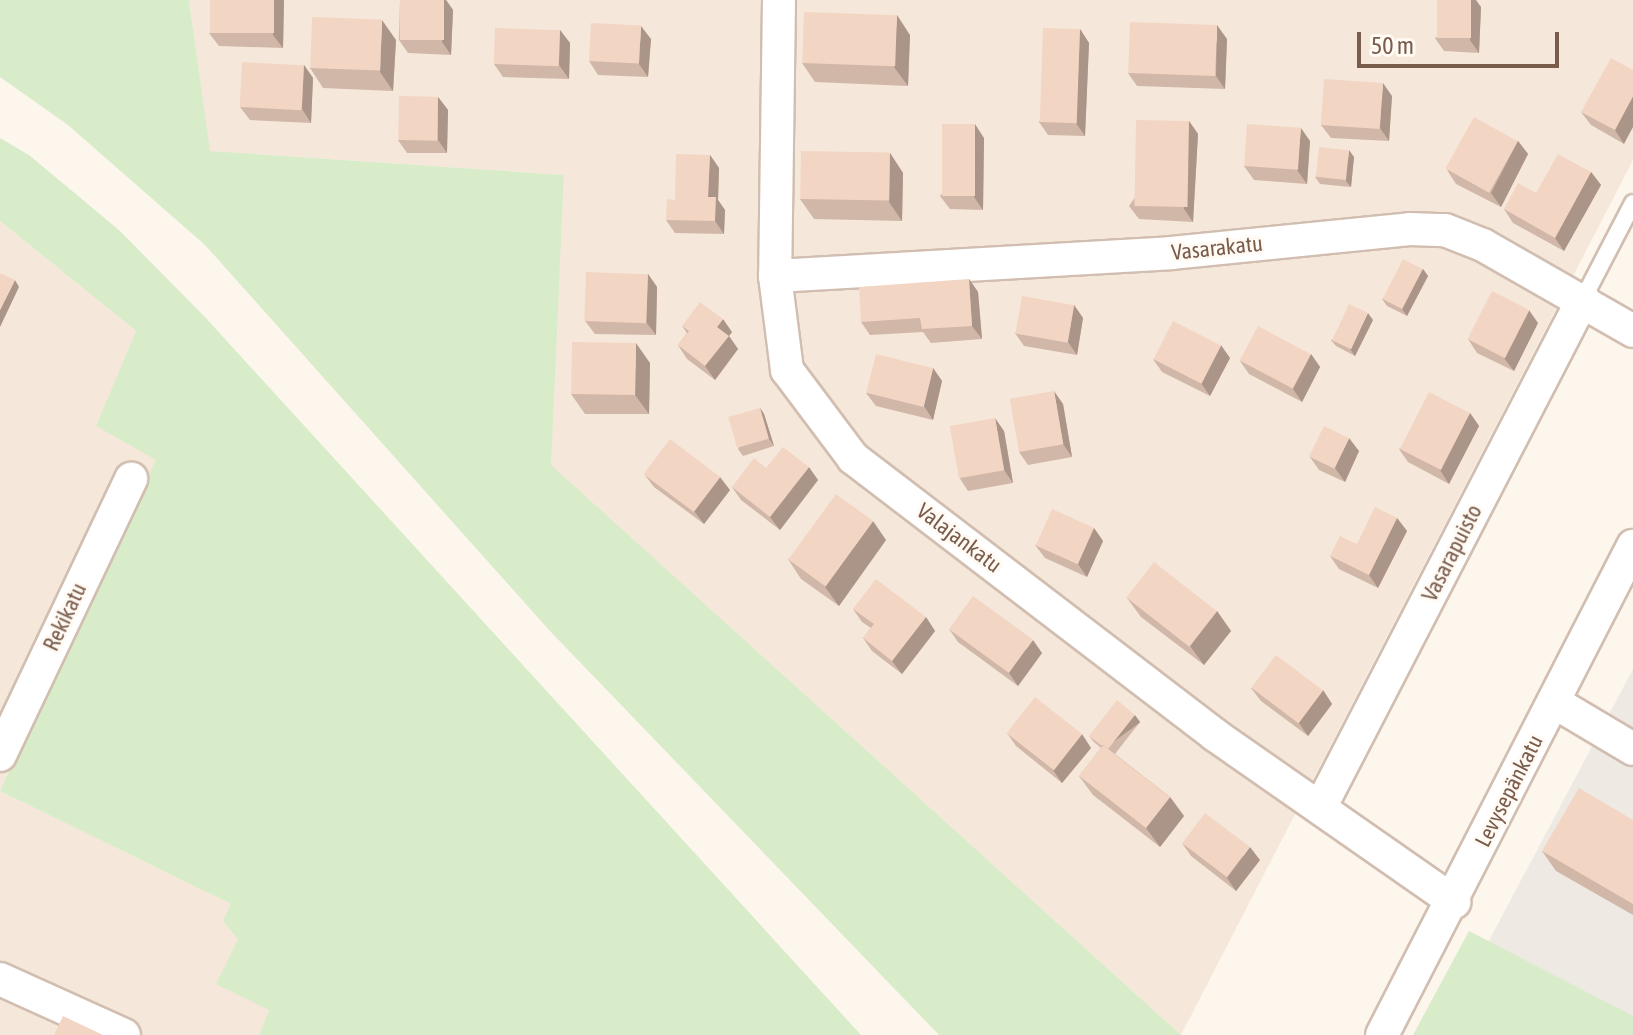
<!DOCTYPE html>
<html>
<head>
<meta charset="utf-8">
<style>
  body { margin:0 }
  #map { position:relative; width:1633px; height:1035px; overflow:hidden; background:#fdf6ec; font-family:"Asap Condensed",sans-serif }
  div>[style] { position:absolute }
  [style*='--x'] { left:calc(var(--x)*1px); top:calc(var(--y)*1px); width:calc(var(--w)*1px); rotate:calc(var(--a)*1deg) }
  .residential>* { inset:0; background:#f5e8da }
  .industrial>* { inset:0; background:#efe9e4 }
  .green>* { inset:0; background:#d8ecc9 }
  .roads { filter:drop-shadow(2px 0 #d1beb0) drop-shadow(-2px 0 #d1beb0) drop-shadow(0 2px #d1beb0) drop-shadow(0 -2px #d1beb0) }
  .lane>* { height:16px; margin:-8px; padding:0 8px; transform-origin:8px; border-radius:8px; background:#fff }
  .street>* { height:32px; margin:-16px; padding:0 16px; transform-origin:16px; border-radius:16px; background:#fff }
  .wall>* { inset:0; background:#d1b7a8 }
  .shaded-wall>* { inset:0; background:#aa9588; transform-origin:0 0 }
  .building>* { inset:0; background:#f3d5c3; transform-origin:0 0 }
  span { translate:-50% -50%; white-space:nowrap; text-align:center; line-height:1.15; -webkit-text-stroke:6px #fffaf3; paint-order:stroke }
  .street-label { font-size:22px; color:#7a5c4d }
  .scale { position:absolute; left:1357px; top:32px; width:202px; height:36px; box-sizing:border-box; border:4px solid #7a5c4d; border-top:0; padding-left:10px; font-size:24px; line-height:28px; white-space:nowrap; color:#7a5c4d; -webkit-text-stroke:6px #fffaf3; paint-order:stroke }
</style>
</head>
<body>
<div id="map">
  <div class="residential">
    <div style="clip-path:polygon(189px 0,1633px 0,1633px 160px,1181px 1035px,550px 465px,564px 175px,209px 151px)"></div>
    <div style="clip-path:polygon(0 221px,136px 331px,97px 425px,157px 459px,0 791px,231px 904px,238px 939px,269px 1010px,259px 1035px,0 1035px)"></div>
  </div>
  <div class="industrial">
    <div style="clip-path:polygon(1633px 669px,1633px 1035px,1439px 1035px)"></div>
  </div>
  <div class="green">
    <div style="clip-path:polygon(0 0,189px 0,210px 151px,564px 175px,551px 465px,1181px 1035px,939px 1035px,549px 630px,205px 245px,68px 125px,0 77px)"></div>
    <div style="clip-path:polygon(0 138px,29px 155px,119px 230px,204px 316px,861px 1035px,259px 1035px,269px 1010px,216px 984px,238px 939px,223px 921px,231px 904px,0 791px,156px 460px,96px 426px,136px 331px,0 221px)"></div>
    <div style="clip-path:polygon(1469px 931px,1633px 1016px,1633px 1035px,1413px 1035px)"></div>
  </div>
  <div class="roads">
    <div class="lane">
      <div style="--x:1583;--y:299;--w:108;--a:-62.5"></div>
    </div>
    <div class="street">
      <div style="--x:779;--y:0;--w:276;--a:90.8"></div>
      <div style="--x:775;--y:276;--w:95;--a:82.7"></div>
      <div style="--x:787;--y:370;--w:110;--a:53.1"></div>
      <div style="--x:853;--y:458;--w:456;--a:37.4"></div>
      <div style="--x:1215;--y:735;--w:292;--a:34.9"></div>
      <div style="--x:775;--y:276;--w:397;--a:-3.3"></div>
      <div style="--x:1171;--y:253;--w:240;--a:-5.7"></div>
      <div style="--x:1410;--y:229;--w:35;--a:2"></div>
      <div style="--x:1445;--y:230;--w:41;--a:21.5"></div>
      <div style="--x:1483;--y:245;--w:173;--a:29.8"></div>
      <div style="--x:1554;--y:702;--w:92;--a:30.7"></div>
      <div style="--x:0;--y:755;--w:306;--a:-64.6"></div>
      <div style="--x:1321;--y:806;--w:571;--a:-62.67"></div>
      <div style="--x:0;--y:979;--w:136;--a:24.3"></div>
      <div style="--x:1382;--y:1035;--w:550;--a:-62.83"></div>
    </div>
  </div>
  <div class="wall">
    <div style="clip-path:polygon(284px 0,283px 48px,219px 46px,209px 33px)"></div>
    <div style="clip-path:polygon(400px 0,446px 0,453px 10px,451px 55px,408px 53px,399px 40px)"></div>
    <div style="clip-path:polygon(1481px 7px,1479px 53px,1444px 51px,1435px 38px)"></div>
    <div style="clip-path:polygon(1080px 29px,1089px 43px,1085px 136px,1048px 135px,1039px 122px)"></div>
    <div style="clip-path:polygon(560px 30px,570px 43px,569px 79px,503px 77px,494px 64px)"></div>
    <div style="clip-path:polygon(910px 35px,908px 86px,815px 82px,802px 63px)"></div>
    <div style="clip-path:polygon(651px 39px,648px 77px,598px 75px,589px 61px)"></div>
    <div style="clip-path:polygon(1227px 39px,1225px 89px,1137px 86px,1128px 73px)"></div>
    <div style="clip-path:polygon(396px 40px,393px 91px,323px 88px,310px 68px)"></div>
    <div style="clip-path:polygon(304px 65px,313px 78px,311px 123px,250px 120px,240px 107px)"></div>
    <div style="clip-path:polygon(1633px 70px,1624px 144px,1591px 125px,1581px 112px)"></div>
    <div style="clip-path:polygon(1392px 96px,1389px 141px,1331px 138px,1321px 125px)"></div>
    <div style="clip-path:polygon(438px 97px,448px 110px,447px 153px,407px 153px,398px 140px)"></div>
    <div style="clip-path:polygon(1189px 121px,1198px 134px,1193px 222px,1139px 219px,1129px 206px)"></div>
    <div style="clip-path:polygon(984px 138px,983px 210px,950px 209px,940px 196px)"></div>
    <div style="clip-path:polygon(1310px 141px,1307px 184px,1254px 180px,1244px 166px)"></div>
    <div style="clip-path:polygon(1518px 141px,1528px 154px,1501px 207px,1456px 184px,1447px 170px)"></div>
    <div style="clip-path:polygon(890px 153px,903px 173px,902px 221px,814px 219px,800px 199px)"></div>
    <div style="clip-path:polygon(710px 155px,719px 168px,718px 200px,725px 210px,724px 234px,675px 233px,666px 220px,675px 200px)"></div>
    <div style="clip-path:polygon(1354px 157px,1351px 187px,1320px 184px,1315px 177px)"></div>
    <div style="clip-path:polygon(1591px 172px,1601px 185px,1564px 251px,1513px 223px,1504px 209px,1536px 193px)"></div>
    <div style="clip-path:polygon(1423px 269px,1428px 276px,1407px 316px,1387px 306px,1382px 299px)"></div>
    <div style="clip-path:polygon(648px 274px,657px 287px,656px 335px,595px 334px,585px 321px)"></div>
    <div style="clip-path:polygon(969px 279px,978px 292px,982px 339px,931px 343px,923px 332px,870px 335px,861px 322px)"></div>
    <div style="clip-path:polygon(1074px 305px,1083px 318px,1077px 355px,1024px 346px,1015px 333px)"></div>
    <div style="clip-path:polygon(1373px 320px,1355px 356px,1336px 346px,1331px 340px)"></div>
    <div style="clip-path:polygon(1538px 323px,1514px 371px,1477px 353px,1468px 339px)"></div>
    <div style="clip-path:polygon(682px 326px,732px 332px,729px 336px,738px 349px,715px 380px,687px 359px,678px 345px,687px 333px)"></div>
    <div style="clip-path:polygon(1311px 354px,1320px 367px,1302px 402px,1249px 374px,1240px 361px)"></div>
    <div style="clip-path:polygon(1230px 358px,1210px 396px,1162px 372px,1153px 359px)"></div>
    <div style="clip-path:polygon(650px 363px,649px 414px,585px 414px,571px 394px)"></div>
    <div style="clip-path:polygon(933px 368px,942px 381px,933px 420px,876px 406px,866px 393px)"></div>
    <div style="clip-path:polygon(1063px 404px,1072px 457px,1028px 465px,1019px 452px)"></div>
    <div style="clip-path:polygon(760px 408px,764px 414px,774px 446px,743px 456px,738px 449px)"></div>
    <div style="clip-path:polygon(1470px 413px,1479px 426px,1449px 484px,1408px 462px,1399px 449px)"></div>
    <div style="clip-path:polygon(1004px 431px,1013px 483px,968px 491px,959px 477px)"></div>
    <div style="clip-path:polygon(1359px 451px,1345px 482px,1319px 470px,1310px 457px)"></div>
    <div style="clip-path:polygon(766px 468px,818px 480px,780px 530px,741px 500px,732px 487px)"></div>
    <div style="clip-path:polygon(644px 474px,730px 490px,704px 524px,654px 487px)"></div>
    <div style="clip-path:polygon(1397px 518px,1407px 531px,1378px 588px,1339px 569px,1330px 556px,1357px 544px)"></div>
    <div style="clip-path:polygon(1094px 528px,1103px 541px,1087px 577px,1045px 558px,1035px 545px)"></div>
    <div style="clip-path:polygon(886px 540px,839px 606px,801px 579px,788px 559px)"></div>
    <div style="clip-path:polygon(1127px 598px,1217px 611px,1231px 631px,1204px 665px,1141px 617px)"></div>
    <div style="clip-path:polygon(853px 609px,926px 617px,935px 631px,902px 674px,872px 651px,863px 638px,871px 628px,862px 622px)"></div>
    <div style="clip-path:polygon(949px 629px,1042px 653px,1018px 686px,958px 642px)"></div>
    <div style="clip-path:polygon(1251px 688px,1323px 690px,1332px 704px,1308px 736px,1261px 701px)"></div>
    <div style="clip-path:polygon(1140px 722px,1115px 754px,1170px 797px,1184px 816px,1160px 847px,1093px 795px,1079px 776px,1101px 748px,1094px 742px,1089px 736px)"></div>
    <div style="clip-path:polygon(1007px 733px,1091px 748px,1062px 783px,1016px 746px)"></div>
    <div style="clip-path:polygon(1633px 820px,1633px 915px,1556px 871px,1542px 851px)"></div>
    <div style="clip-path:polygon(1182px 843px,1260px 860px,1236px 891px,1191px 856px)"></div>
  </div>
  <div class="shaded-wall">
    <div style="clip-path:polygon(274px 0,284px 0,283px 48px,273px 35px)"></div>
    <div style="clip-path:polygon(444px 0,446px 0,453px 10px,451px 55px,442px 42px)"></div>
    <div style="clip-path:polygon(1471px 0,1476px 0,1481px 7px,1479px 53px,1470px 40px)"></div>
    <div style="clip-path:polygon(897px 15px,910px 35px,908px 86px,894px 67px)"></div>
    <div style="clip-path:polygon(382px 20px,396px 40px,393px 91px,380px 72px)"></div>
    <div style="clip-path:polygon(1217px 25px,1227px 39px,1225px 89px,1216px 76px)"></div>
    <div style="clip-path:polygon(641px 26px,651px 39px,648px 77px,639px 64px)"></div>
    <div style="clip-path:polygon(1080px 29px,1089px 43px,1085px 136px,1076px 123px)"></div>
    <div style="clip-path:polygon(560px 30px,570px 43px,569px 79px,559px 65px)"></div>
    <div style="clip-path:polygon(304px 65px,313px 78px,311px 123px,302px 109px)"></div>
    <div style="clip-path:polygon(1383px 83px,1392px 96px,1389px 141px,1380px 128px)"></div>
    <div style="clip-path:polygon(1633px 96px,1633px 127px,1624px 144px,1615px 130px)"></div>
    <div style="clip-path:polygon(438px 97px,448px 110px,447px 153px,438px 140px)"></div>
    <div style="clip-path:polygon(1189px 121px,1198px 134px,1193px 222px,1184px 209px)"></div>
    <div style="clip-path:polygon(975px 124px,984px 138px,983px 210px,974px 197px)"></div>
    <div style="clip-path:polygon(1301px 128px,1310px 141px,1307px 184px,1297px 170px)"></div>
    <div style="clip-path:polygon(1518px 141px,1528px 154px,1501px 207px,1491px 193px)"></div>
    <div style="clip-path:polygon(1349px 150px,1354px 157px,1351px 187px,1346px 181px)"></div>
    <div style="clip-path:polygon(890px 153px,903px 173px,902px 221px,889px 202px)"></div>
    <div style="clip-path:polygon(710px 155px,719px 168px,718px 200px,725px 210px,724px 234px,715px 221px,708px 197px)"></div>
    <div style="clip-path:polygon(1591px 172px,1601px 185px,1564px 251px,1555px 238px)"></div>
    <div style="clip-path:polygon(1423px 269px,1428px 276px,1407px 316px,1402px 309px)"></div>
    <div style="clip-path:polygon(648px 274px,657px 287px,656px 335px,646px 322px)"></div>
    <div style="clip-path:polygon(969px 279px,978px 292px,982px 339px,972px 326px)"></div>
    <div style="clip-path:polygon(15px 280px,19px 287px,0 327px,0 310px)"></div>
    <div style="clip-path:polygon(1074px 305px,1083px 318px,1077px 355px,1068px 342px)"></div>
    <div style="clip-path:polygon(1529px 310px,1538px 323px,1514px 371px,1504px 358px)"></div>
    <div style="clip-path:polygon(1368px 313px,1373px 320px,1355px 356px,1350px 349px)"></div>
    <div style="clip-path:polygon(723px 319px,732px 332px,729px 336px,738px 349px,715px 380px,705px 366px,717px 327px)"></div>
    <div style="clip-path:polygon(636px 343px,650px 363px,649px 414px,635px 395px)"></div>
    <div style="clip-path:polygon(1221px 345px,1230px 358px,1210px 396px,1201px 383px)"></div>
    <div style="clip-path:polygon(1311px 354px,1320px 367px,1302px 402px,1293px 389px)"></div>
    <div style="clip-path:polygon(933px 368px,942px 381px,933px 420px,924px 406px)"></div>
    <div style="clip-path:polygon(1054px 391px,1063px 404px,1072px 457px,1063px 444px)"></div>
    <div style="clip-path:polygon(760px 408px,764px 414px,774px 446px,769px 439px)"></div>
    <div style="clip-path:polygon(1470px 413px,1479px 426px,1449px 484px,1440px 470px)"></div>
    <div style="clip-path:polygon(995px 418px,1004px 431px,1013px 483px,1004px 470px)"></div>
    <div style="clip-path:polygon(1349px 438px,1359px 451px,1345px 482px,1335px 468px)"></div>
    <div style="clip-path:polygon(809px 467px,818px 480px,780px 530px,770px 517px)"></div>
    <div style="clip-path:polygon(720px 477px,730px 490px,704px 524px,694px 511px)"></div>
    <div style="clip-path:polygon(1397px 518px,1407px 531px,1378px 588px,1369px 575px)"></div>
    <div style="clip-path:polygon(873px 521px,886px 540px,839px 606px,825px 587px)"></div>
    <div style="clip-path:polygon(1094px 528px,1103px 541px,1087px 577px,1078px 564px)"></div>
    <div style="clip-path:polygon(1217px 611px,1231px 631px,1204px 665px,1190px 646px)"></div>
    <div style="clip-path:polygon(926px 617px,935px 631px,902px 674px,892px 661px)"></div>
    <div style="clip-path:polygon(1033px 640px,1042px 653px,1018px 686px,1009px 673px)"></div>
    <div style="clip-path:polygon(1323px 690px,1332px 704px,1308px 736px,1299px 723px)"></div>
    <div style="left:1135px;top:715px;width:9px;height:45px;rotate:54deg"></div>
    <div style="clip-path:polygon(1082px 734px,1091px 748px,1062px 783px,1053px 770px)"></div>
    <div style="clip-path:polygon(1170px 797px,1184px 816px,1160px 847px,1146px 828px)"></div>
    <div style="clip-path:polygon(1250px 847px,1260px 860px,1236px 891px,1227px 878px)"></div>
  </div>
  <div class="building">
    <div style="left:210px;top:0;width:64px;height:33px"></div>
    <div style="left:400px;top:0;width:44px;height:40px"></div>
    <div style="left:1437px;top:0;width:34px;height:38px"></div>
    <div style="left:804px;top:12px;width:93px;height:51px;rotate:2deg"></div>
    <div style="left:312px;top:17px;width:70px;height:51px;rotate:2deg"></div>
    <div style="left:1130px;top:22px;width:87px;height:51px;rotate:2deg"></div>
    <div style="left:591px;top:23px;width:50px;height:38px;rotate:3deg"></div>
    <div style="left:495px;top:28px;width:65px;height:36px;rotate:2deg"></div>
    <div style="left:1043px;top:28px;width:37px;height:94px;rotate:2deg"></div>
    <div style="clip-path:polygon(1611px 58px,1633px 70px,1633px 96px,1615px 130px,1581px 112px)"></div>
    <div style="left:242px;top:62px;width:62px;height:45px;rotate:3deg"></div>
    <div style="left:1324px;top:79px;width:59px;height:46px;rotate:4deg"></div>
    <div style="left:399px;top:96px;width:39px;height:44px;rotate:1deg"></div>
    <div style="left:1474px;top:117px;width:50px;height:59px;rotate:29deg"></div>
    <div style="left:1136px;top:120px;width:53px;height:86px;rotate:1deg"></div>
    <div style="left:942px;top:124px;width:33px;height:72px"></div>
    <div style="left:1247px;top:124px;width:54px;height:42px;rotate:4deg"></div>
    <div style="left:1319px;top:147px;width:30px;height:30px;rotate:6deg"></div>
    <div style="left:801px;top:151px;width:89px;height:48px;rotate:1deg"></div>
    <div style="clip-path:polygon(676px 154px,710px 155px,708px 197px,716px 197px,715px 221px,666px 220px,667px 199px,675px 200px)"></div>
    <div style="clip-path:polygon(1558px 154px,1591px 172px,1555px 238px,1504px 209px,1518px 183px,1536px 193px)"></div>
    <div style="left:1403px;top:259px;width:22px;height:45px;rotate:27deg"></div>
    <div style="left:586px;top:272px;width:62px;height:49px;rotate:2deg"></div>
    <div style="clip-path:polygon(0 273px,15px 280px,0 310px)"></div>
    <div style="clip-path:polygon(969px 279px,972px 326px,922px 329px,920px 318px,861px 322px,859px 287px)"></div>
    <div style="left:1492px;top:291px;width:42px;height:54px;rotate:27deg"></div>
    <div style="left:1022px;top:296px;width:53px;height:38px;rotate:10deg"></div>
    <div style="clip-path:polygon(700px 302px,723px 319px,717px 327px,729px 336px,705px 366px,678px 345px,689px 331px,682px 326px)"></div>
    <div style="left:1349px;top:304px;width:21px;height:40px;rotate:25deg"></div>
    <div style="left:1173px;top:321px;width:54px;height:43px;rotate:27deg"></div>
    <div style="left:1258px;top:326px;width:60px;height:39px;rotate:28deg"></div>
    <div style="left:572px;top:342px;width:64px;height:52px;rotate:1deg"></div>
    <div style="left:876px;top:354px;width:59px;height:40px;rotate:14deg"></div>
    <div style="left:1054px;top:391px;width:54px;height:45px;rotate:80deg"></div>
    <div style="left:1429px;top:392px;width:46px;height:64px;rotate:27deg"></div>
    <div style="left:760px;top:408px;width:32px;height:33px;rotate:74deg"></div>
    <div style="left:995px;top:418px;width:53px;height:46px;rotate:80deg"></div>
    <div style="left:1324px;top:426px;width:28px;height:34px;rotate:26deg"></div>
    <div style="left:670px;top:439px;width:63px;height:44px;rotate:37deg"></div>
    <div style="clip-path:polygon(783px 447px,809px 467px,770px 517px,732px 487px,754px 458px,766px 468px)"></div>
    <div style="left:836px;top:494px;width:46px;height:81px;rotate:36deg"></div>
    <div style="clip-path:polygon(1375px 507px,1397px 518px,1369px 575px,1330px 556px,1340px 536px,1357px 544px)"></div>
    <div style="left:1052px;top:509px;width:46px;height:40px;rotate:24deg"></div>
    <div style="left:1154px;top:562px;width:80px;height:45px;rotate:38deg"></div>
    <div style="clip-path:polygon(876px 579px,926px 617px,892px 661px,863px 638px,874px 624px,853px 609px)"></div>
    <div style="left:973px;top:596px;width:74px;height:41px;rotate:36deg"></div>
    <div style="left:1276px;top:655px;width:59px;height:41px;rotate:37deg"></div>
    <div style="left:1035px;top:697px;width:60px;height:46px;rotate:38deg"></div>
    <div style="clip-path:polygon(1117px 700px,1135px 715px,1108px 749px,1103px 745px,1102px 746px,1089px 736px)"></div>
    <div style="left:1103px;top:745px;width:85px;height:39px;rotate:38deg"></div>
    <div style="clip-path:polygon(1579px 788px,1633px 820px,1633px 904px,1542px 851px)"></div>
    <div style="left:1205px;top:813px;width:56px;height:38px;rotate:37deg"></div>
    <div style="clip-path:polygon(63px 1016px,103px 1035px,54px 1035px)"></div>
  </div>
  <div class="street-label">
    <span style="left:1217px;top:248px;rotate:-6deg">Vasarakatu</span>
    <span style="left:959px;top:538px;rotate:37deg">Valajankatu</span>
    <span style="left:1452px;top:553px;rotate:-63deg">Vasarapuisto</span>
    <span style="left:65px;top:617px;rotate:-65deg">Rekikatu</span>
    <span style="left:1509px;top:791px;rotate:-63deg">Levysepänkatu</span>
  </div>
  <div class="scale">50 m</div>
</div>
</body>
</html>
